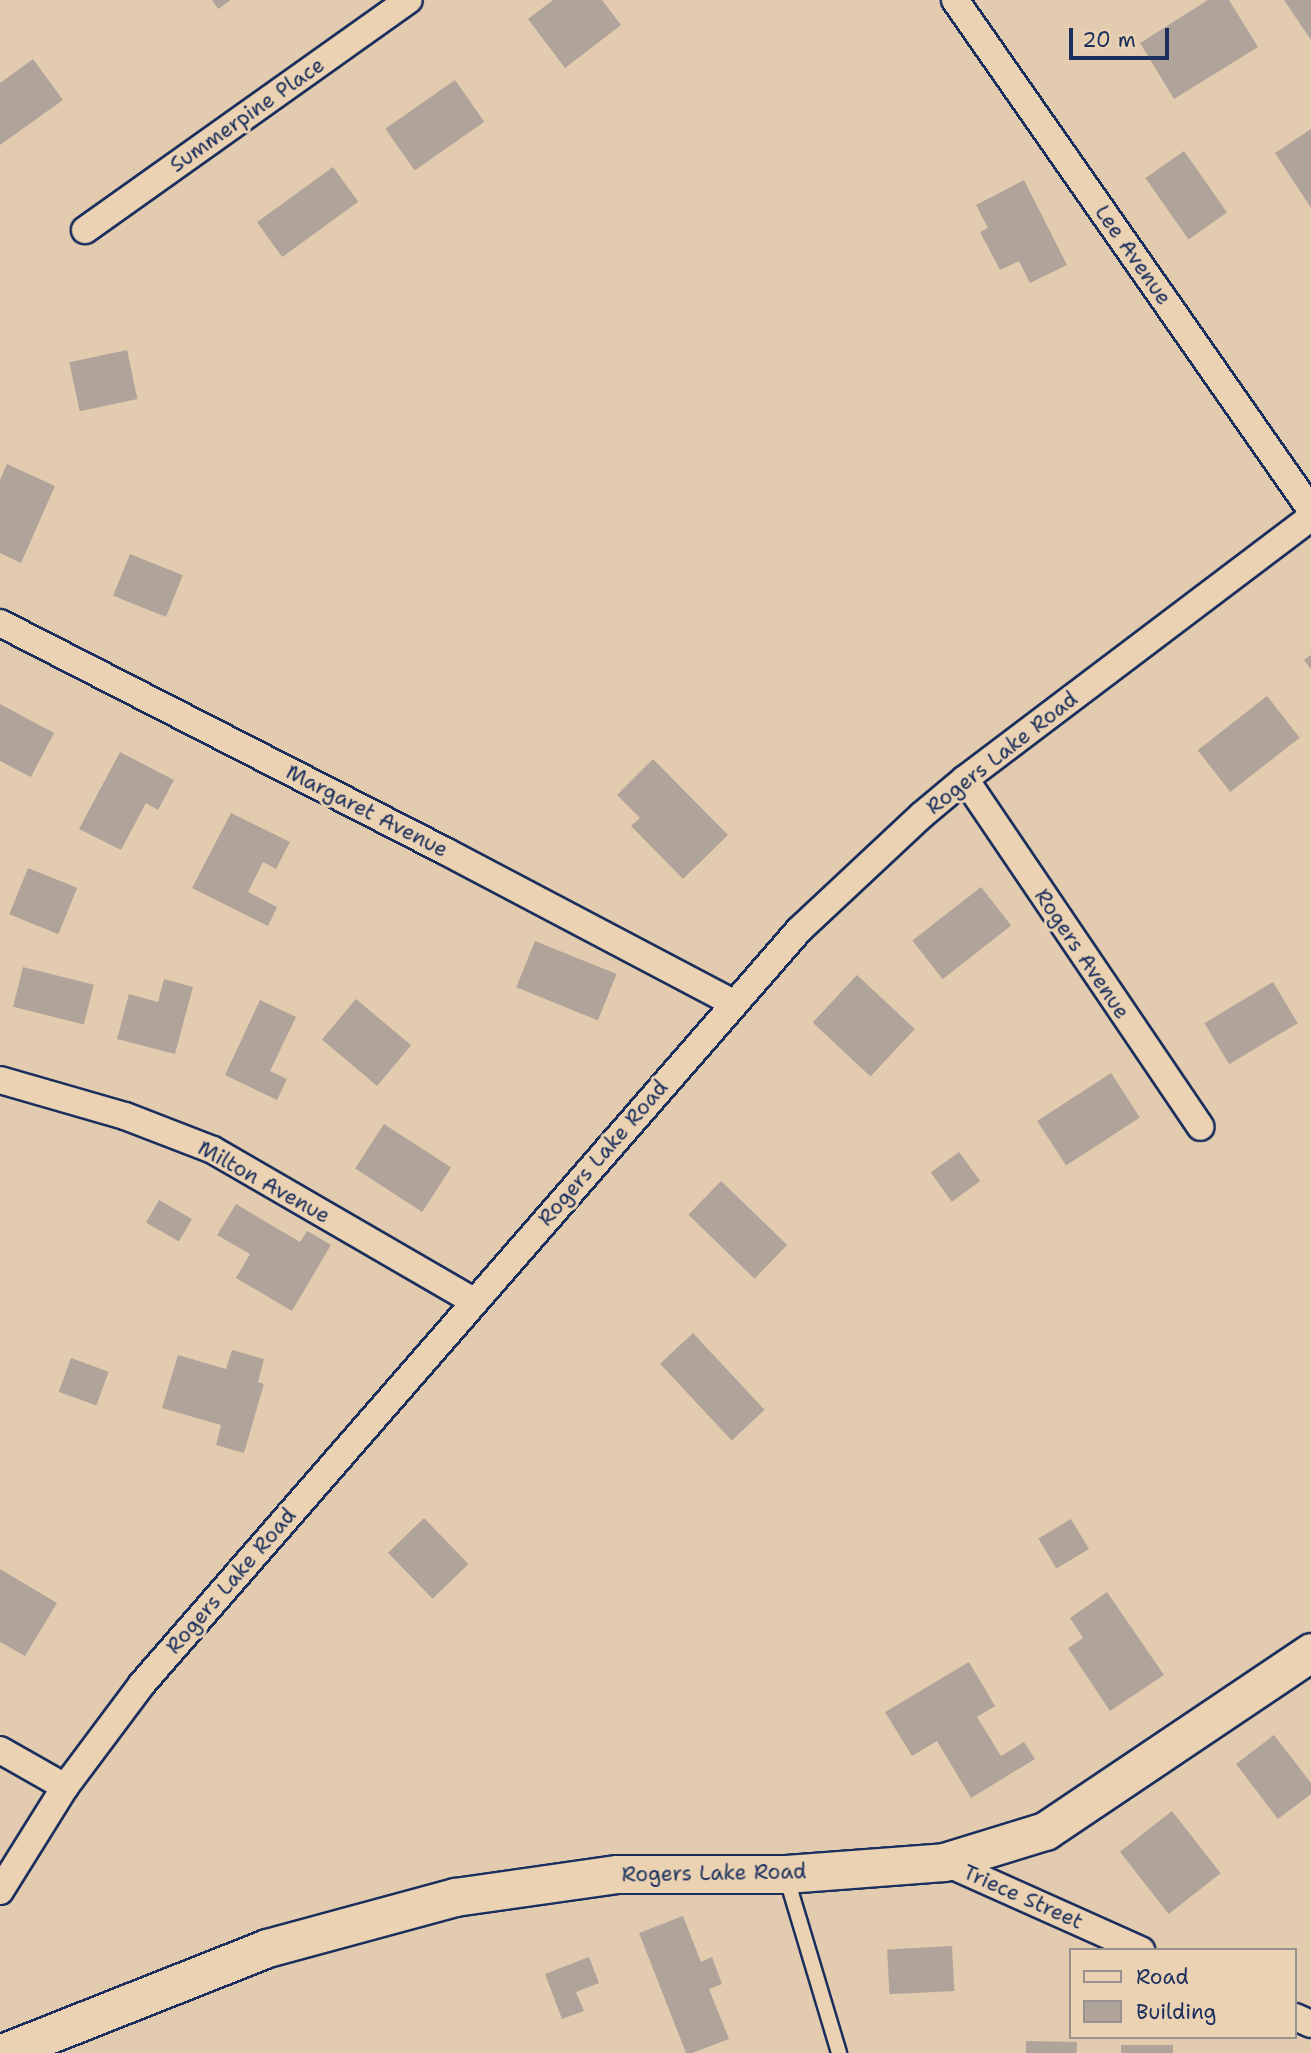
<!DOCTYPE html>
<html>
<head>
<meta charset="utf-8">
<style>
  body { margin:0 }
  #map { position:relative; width:1311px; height:2053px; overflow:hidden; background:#e2cbaf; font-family:"Shantell Sans",sans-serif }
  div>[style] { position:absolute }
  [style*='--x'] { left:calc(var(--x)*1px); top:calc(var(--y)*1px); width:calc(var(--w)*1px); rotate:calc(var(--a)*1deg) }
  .building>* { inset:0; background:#b0a49a; transform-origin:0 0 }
  .roads { filter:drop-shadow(2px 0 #1b2f5e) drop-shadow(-2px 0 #1b2f5e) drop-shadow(0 2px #1b2f5e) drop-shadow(0 -2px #1b2f5e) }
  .lane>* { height:14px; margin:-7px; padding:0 7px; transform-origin:7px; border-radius:7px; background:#ead2b2 }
  .street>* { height:26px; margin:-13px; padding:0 13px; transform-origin:13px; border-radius:13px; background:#ead2b2 }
  .secondary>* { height:37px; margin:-18.5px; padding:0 18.5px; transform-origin:18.5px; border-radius:18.5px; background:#ead2b2 }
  span { translate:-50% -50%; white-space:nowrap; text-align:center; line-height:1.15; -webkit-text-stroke:6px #ead2b2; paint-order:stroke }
  .street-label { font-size:21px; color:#1b2f5e }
  .legend { position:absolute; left:1069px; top:1948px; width:228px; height:91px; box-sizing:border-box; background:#ead2b2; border:2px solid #979190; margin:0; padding:9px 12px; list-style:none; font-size:21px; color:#1b2f5e }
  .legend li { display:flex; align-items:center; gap:14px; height:35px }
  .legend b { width:35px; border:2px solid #979190 }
  .scale { position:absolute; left:1069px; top:28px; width:100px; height:32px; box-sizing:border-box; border:4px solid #1b2f5e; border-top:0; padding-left:9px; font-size:21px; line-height:24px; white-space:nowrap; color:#1b2f5e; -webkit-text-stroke:5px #ead2b2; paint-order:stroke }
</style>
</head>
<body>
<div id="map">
  <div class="building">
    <div style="clip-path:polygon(212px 0,231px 0,218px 9px)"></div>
    <div style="clip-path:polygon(553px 0,602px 0,621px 25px,565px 68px,528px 19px)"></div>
    <div style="clip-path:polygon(1208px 0,1229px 0,1258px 47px,1174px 99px,1140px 43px)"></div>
    <div style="clip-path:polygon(1284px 0,1311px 0,1311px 40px)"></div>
    <div style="clip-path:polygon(33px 59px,63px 100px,0 145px,0 83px)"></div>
    <div style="left:455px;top:80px;width:51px;height:85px;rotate:55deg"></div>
    <div style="clip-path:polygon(1311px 129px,1311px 208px,1275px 153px)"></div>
    <div style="left:1184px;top:151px;width:75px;height:47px;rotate:55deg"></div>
    <div style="left:333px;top:167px;width:43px;height:94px;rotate:54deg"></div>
    <div style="clip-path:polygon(1024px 180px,1067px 265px,1030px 283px,1019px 261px,1000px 270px,980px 232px,988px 228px,976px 205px)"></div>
    <div style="left:127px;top:350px;width:50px;height:59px;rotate:78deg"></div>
    <div style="clip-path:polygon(7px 464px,55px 486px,21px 563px,0 553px,0 480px)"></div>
    <div style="left:130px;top:554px;width:57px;height:45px;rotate:22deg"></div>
    <div style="clip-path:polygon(1311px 655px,1311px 669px,1304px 660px)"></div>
    <div style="left:1267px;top:696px;width:53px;height:88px;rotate:52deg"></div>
    <div style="clip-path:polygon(0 704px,54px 733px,31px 777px,0 761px)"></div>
    <div style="clip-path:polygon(120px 752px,174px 780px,158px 810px,146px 803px,121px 850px,79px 829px)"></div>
    <div style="clip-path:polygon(653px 759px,728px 835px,683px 879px,631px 826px,640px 818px,617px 795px)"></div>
    <div style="clip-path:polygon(231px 813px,290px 842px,276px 869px,263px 862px,248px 892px,277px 907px,268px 926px,192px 888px)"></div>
    <div style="left:28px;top:868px;width:53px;height:50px;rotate:22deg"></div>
    <div style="left:981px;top:887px;width:49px;height:87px;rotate:52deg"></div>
    <div style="left:535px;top:941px;width:88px;height:50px;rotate:22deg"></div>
    <div style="left:23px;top:967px;width:73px;height:41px;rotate:14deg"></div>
    <div style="left:857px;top:975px;width:79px;height:65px;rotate:43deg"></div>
    <div style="clip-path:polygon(164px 979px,193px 987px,175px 1054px,117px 1039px,129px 994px,158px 1002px)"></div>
    <div style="left:1273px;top:982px;width:48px;height:80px;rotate:59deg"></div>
    <div style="left:356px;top:999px;width:72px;height:53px;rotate:40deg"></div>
    <div style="clip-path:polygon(260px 1000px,296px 1017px,270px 1071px,287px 1079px,277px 1100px,225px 1075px)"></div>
    <div style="left:1111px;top:1073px;width:53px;height:88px;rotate:57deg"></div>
    <div style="left:384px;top:1124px;width:80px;height:53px;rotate:33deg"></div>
    <div style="left:959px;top:1152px;width:36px;height:35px;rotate:54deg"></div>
    <div style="left:721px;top:1181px;width:92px;height:47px;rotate:44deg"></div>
    <div style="left:159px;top:1200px;width:38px;height:26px;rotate:30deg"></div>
    <div style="clip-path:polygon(236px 1204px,300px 1242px,307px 1231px,331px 1245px,292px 1311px,236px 1278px,250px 1254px,217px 1235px)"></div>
    <div style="left:693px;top:1333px;width:105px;height:45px;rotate:47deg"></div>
    <div style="clip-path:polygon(232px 1350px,264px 1359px,258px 1382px,264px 1384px,244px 1453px,216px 1445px,221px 1425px,162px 1408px,178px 1355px,226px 1369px)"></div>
    <div style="left:71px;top:1358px;width:40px;height:36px;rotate:20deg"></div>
    <div style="left:424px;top:1518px;width:64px;height:50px;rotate:46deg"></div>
    <div style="left:1071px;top:1519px;width:35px;height:38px;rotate:59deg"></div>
    <div style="clip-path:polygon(0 1569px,57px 1603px,25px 1656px,0 1642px)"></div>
    <div style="clip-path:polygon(1107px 1592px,1164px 1675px,1110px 1711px,1068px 1648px,1083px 1638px,1070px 1618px)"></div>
    <div style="clip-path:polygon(969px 1662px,995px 1706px,977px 1717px,1001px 1756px,1024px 1742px,1035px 1759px,971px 1798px,937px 1741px,912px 1756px,885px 1712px)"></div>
    <div style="clip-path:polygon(1274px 1735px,1311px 1783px,1311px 1794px,1278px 1819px,1236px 1764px)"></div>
    <div style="left:1172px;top:1811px;width:79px;height:66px;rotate:52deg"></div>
    <div style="clip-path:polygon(683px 1916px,701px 1962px,712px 1957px,722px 1984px,709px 1989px,729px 2039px,692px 2053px,686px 2053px,639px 1933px)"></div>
    <div style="left:952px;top:1946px;width:45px;height:65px;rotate:87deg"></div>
    <div style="clip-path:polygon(589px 1957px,599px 1983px,576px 1992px,584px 2011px,562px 2019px,545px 1974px)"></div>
    <div style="left:1026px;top:2041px;width:51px;height:12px;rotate:1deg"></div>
    <div style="left:1121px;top:2045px;width:52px;height:8px"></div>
  </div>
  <div class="roads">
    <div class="lane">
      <div style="--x:786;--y:1876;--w:185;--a:73.3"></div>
    </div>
    <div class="street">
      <div style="--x:955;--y:0;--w:622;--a:55.08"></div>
      <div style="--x:85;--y:230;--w:397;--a:-35.4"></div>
      <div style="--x:0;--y:623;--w:502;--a:27.13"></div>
      <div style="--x:447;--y:852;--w:323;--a:27.8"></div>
      <div style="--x:965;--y:779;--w:420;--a:55.9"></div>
      <div style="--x:0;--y:1080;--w:130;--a:16.1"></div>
      <div style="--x:125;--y:1116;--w:94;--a:21.1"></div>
      <div style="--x:213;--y:1150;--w:302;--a:30.1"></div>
      <div style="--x:0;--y:1750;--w:75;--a:29.6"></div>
      <div style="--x:944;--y:1862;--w:216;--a:24.1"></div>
      <div style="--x:0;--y:1891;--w:123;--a:-58"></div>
      <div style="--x:65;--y:1787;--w:129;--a:-53.2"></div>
      <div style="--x:142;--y:1684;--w:1000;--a:-48.93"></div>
      <div style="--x:799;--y:930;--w:168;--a:-43.1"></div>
      <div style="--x:922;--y:815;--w:56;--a:-39.9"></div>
      <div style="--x:965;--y:779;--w:434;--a:-37.1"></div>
      <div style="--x:1295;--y:2017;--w:17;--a:24"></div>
    </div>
    <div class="secondary">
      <div style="--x:2;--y:2053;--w:285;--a:-21.6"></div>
      <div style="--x:267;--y:1948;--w:195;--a:-15.2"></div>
      <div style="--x:455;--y:1897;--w:164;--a:-8.1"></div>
      <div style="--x:617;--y:1874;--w:169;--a:0"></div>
      <div style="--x:786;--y:1874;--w:158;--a:-4.3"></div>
      <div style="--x:944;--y:1862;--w:106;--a:-17.1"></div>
      <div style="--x:1045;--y:1831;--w:321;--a:-33.9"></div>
    </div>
  </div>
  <div class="street-label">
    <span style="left:247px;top:115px;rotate:-35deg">Summerpine Place</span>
    <span style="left:1133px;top:255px;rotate:55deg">Lee Avenue</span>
    <span style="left:1002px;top:753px;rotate:-38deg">Rogers Lake Road</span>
    <span style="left:367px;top:811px;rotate:27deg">Margaret Avenue</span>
    <span style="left:1082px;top:954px;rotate:56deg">Rogers Avenue</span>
    <span style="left:603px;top:1153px;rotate:-49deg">Rogers Lake Road</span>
    <span style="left:264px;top:1182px;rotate:29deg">Milton Avenue</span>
    <span style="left:231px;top:1581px;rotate:-49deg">Rogers Lake Road</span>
    <span style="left:714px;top:1873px;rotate:-1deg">Rogers Lake Road</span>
    <span style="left:1023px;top:1897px;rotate:24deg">Triece Street</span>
  </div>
  <ul class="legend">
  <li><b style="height:9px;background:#ead2b2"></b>Road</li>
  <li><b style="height:19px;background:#b0a49a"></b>Building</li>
  </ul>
  <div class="scale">20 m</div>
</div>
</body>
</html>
